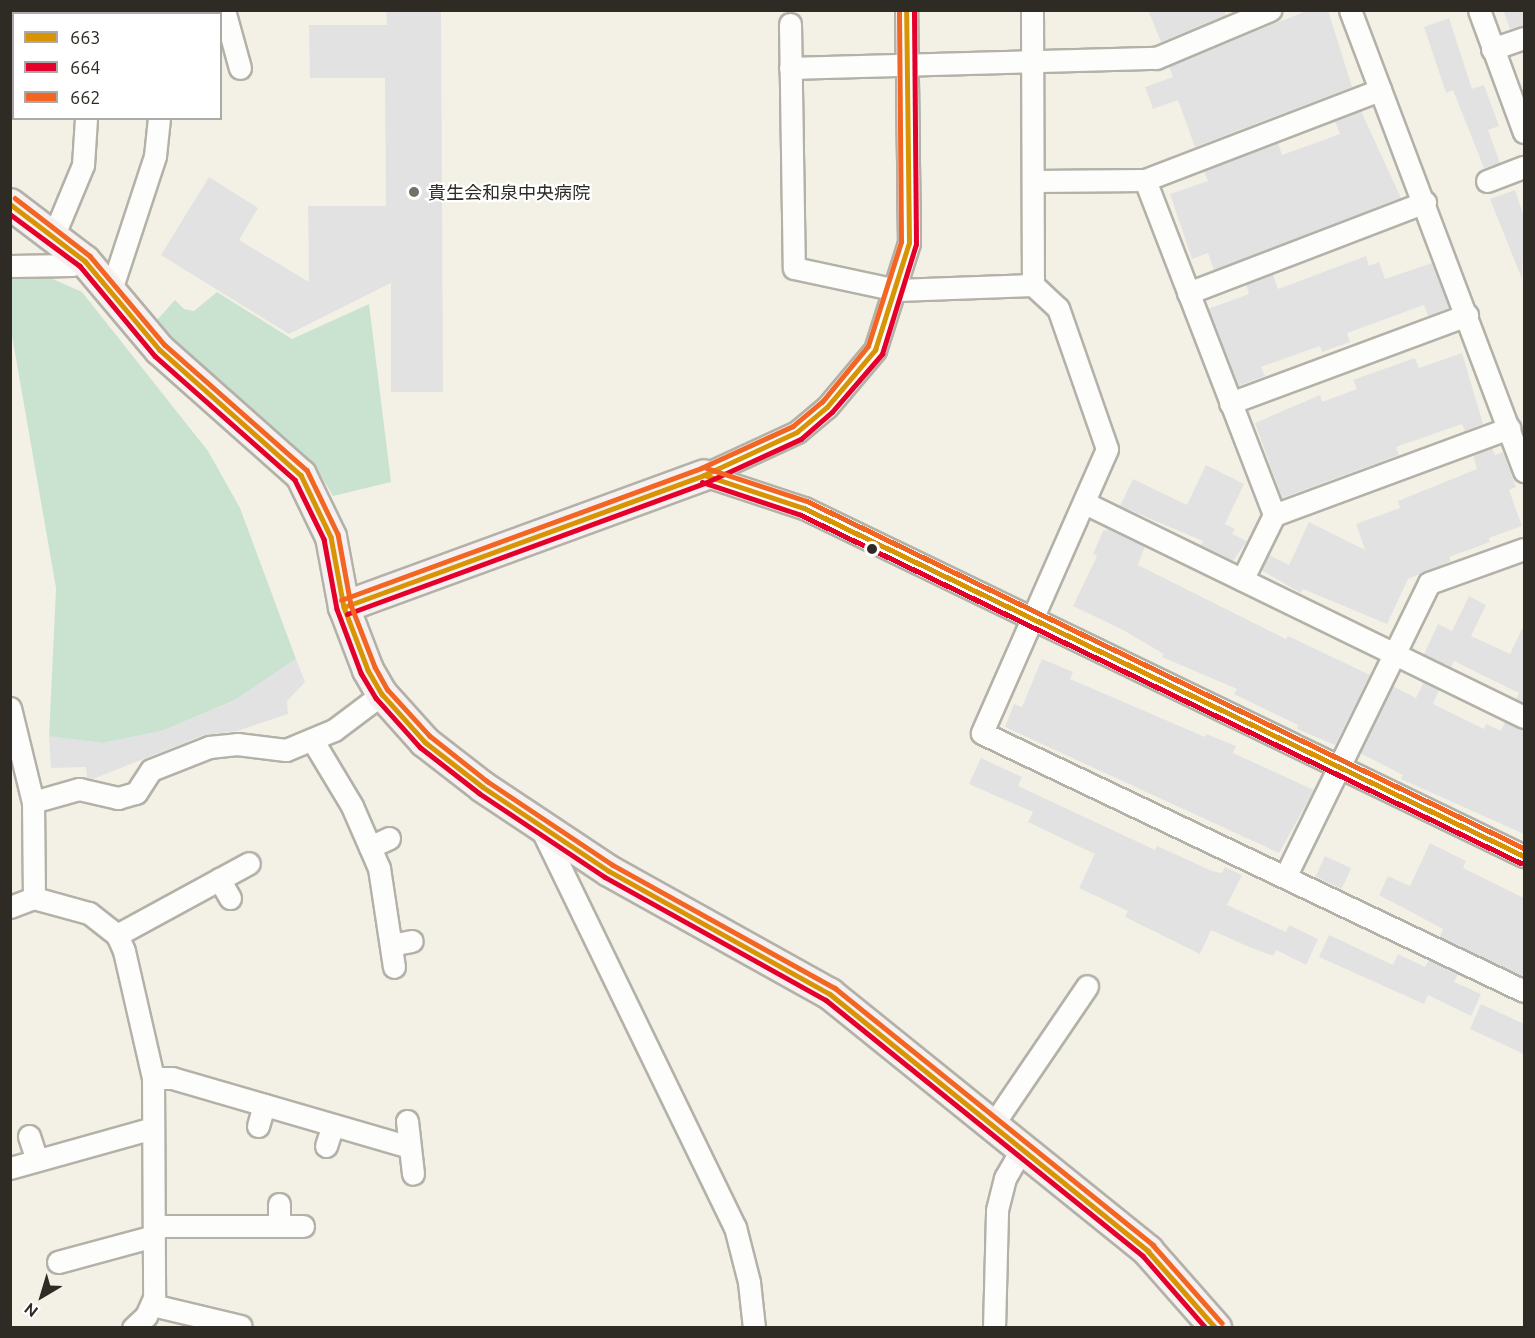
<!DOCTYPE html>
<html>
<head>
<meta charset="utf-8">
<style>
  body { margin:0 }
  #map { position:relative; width:1535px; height:1338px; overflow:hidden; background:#f3f1e5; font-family:Ubuntu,"Noto Sans JP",sans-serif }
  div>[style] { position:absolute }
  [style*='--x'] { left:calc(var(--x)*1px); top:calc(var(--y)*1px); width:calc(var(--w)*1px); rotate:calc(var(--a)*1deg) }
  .green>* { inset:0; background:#cae3d1 }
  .building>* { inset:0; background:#e2e2e2; transform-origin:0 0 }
  .roads { filter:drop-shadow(2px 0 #b3b1a8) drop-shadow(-2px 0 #b3b1a8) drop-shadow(0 2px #b3b1a8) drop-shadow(0 -2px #b3b1a8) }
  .street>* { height:21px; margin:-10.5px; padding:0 10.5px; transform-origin:10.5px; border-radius:10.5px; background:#fdfdfb }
  .secondary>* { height:30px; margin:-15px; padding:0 15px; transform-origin:15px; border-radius:15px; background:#f6f1f0 }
  .bus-1>* { height:4.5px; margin:-2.25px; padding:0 2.25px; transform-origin:2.25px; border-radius:2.25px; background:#d99405 }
  .bus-2>* { height:4.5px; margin:-2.25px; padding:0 2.25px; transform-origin:2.25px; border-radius:2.25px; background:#e4002b }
  .bus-3>* { height:4.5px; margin:-2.25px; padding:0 2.25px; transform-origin:2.25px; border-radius:2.25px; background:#f26522 }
  .dots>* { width:16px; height:16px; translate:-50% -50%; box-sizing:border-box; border:3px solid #fff; border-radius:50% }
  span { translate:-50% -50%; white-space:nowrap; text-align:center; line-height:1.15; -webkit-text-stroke:4.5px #fff; paint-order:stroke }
  .poi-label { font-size:18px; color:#2d2b23 }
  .left { translate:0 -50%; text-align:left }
  .frame { position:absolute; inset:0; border:12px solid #2d2b23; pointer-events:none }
  .legend { position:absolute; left:12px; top:12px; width:210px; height:108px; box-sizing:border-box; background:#fff; border:2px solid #abaaa7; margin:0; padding:8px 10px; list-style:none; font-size:18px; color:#2d2b23 }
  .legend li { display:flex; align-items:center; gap:12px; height:30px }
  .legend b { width:30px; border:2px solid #abaaa7 }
  .north { position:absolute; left:12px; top:1266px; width:60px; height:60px; -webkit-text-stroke:4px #fff; paint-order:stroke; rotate:218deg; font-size:16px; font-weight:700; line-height:24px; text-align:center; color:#2d2b23 }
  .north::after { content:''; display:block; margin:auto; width:21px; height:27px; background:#2d2b23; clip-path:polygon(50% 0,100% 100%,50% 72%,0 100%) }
</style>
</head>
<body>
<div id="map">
  <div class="green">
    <div style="clip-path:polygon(44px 275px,82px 292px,208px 451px,240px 508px,296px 659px,235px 700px,162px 731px,103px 743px,49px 737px,56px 588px,11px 330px,10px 278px)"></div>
    <div style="clip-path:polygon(217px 292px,292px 339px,369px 304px,391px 482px,333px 496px,317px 469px,299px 450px,184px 350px,157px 320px,175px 300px,184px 309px,194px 311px)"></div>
  </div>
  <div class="building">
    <div style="clip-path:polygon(386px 10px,441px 10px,443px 392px,391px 392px,391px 283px,289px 334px,161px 255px,209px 177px,258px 208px,239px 240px,309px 282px,308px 206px,386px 206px,385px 78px,310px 78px,309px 25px,387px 25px)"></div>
    <div style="clip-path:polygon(1148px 10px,1224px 10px,1226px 15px,1161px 42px)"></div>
    <div style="clip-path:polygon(1309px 10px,1328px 10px,1352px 87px,1195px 147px,1178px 100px,1153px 109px,1145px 87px,1173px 77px,1169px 66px)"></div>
    <div style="clip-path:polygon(1503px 10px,1524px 10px,1524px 26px,1510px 29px)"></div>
    <div style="clip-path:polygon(1449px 18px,1472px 89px,1484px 85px,1499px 126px,1488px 130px,1500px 163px,1484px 168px,1453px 90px,1446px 93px,1424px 27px)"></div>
    <div style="clip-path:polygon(1361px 111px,1401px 198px,1214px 270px,1208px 253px,1192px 259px,1170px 194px,1208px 181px,1204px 171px,1278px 143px,1282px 155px,1340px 134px,1335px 121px)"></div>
    <div style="clip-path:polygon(1515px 190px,1524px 217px,1522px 279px,1490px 199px)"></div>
    <div style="clip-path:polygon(1366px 256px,1369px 266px,1379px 262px,1385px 279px,1432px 263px,1449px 308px,1428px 316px,1424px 305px,1347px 333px,1350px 342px,1322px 352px,1320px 346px,1261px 367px,1265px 376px,1238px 386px,1208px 309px,1249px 294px,1246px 284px,1273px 274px,1278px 289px)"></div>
    <div style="clip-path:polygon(1462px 353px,1483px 424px,1465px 431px,1462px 424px,1396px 447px,1399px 455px,1282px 498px,1255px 423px,1320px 395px,1322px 402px,1357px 389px,1353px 380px,1415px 358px,1419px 368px)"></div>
    <div style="clip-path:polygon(1492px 448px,1495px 455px,1503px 452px,1516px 487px,1509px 490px,1522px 526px,1489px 538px,1490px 542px,1449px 557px,1451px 561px,1408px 579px,1387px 624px,1303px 589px,1301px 593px,1261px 570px,1269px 555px,1289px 565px,1309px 522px,1365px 550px,1356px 524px,1400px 508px,1398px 501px,1477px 469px,1473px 455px)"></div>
    <div style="clip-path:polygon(1206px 465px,1244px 484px,1225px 524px,1235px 529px,1232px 534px,1247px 541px,1233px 561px,1201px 545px,1203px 541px,1120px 506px,1133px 479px,1187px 505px)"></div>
    <div style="clip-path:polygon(1109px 529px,1145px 546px,1138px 565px,1286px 639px,1288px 636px,1370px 675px,1335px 745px,1297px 729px,1298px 725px,1234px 694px,1237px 689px,1162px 657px,1164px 654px,1123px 630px,1073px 606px,1097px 556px,1093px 554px,1103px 531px)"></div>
    <div style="clip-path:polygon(1469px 596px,1486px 605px,1471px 636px,1510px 654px,1524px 625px,1524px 703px,1516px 699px,1519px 693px,1454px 661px,1451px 667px,1424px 654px,1438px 624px,1452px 631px)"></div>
    <div style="clip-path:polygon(296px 659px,305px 682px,287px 701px,288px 714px,237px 731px,204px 735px,93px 779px,87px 778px,86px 767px,51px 768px,49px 736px,103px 743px,162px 731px,235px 700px)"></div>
    <div style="clip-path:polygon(1042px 659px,1073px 672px,1070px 679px,1205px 737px,1206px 734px,1236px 746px,1233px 753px,1314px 790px,1279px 853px,1005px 727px,1014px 704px,1022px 707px)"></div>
    <div style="clip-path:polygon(1424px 682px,1439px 690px,1433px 704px,1484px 729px,1486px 724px,1501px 731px,1505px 722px,1524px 730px,1524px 834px,1401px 779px,1403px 775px,1360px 753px,1393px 686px,1416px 698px)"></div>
    <div style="clip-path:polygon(981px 758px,1022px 777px,1018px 786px,1155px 850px,1157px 846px,1212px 871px,1222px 873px,1225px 867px,1242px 875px,1227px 905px,1286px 932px,1289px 925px,1318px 939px,1306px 965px,1276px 950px,1273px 956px,1247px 946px,1211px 930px,1200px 954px,1125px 917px,1128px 911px,1079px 888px,1095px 854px,1028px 822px,1033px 812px,969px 784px)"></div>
    <div style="clip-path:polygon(1430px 843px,1466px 861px,1463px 868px,1524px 898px,1524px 977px,1440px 937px,1443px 929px,1379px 895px,1388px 876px,1410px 886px)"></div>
    <div style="left:1325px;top:856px;width:29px;height:23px;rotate:25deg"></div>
    <div style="clip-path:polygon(1329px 935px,1393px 965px,1398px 954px,1425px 967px,1429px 960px,1458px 974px,1454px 982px,1481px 994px,1471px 1016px,1428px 995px,1424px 1004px,1319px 957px)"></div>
    <div style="clip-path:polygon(1481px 1004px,1524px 1024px,1524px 1054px,1470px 1029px)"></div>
  </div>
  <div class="roads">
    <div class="street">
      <div style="--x:77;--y:10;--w:4;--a:76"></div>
      <div style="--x:224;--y:10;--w:60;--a:74.6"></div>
      <div style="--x:1032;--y:10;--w:275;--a:89.8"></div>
      <div style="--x:1350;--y:10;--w:493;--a:69.3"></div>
      <div style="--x:1479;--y:10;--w:130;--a:69.8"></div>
      <div style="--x:152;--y:14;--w:11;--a:-22"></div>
      <div style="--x:790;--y:24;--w:244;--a:89.1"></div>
      <div style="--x:794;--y:268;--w:105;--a:12.1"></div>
      <div style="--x:897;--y:290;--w:136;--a:-2.1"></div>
      <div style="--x:1033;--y:285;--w:34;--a:43"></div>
      <div style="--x:1058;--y:308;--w:149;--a:70.8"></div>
      <div style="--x:1107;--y:449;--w:310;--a:113.8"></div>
      <div style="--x:982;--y:733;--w:600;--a:25.46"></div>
      <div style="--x:1492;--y:49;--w:34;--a:-19"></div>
      <div style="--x:790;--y:68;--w:366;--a:-1.6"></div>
      <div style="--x:1156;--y:58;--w:124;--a:-22.8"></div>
      <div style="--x:1145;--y:180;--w:252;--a:-21"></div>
      <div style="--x:1034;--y:181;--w:111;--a:-0.5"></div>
      <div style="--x:1145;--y:180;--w:359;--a:68.9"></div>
      <div style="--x:1274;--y:515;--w:72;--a:116.2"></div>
      <div style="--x:1487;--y:181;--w:40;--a:-21"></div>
      <div style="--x:53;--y:237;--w:78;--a:-67.4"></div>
      <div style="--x:83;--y:165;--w:47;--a:-86.3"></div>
      <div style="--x:10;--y:266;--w:62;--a:-0.9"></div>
      <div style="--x:72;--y:265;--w:14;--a:-17"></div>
      <div style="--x:111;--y:290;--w:141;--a:-71.8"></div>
      <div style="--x:155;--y:156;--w:38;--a:-84"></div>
      <div style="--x:1188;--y:293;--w:254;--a:-21"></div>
      <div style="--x:1230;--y:403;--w:253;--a:-20.4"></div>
      <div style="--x:704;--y:475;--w:105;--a:18.3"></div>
      <div style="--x:804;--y:508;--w:800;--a:25.8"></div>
      <div style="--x:704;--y:475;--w:102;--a:-24.8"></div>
      <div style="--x:797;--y:432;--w:39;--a:-40"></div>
      <div style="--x:827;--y:407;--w:75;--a:-49.9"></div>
      <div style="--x:875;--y:350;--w:112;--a:-72.4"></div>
      <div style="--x:909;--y:243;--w:233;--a:-90.7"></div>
      <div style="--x:1085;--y:503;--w:488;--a:26"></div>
      <div style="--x:1274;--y:515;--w:251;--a:-20.3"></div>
      <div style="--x:10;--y:708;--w:97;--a:76.3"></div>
      <div style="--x:313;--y:741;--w:76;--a:59"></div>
      <div style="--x:352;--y:806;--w:68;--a:66.5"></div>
      <div style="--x:379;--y:868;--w:100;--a:81.4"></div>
      <div style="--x:540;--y:826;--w:446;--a:64.1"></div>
      <div style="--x:735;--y:1227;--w:57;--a:75.7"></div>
      <div style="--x:749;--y:1282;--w:46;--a:83.8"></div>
      <div style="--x:370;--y:847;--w:21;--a:-25"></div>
      <div style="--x:1286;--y:875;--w:325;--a:-63.9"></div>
      <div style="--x:1429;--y:583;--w:101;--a:-19.7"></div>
      <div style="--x:219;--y:879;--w:22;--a:60"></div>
      <div style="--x:34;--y:898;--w:96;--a:-90.6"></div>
      <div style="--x:33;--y:802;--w:48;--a:-15.8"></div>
      <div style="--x:79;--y:789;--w:40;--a:13"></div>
      <div style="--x:118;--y:798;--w:19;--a:-16"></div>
      <div style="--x:136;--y:793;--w:27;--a:-57"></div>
      <div style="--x:151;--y:770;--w:62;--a:-21.6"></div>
      <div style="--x:209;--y:747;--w:28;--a:-6"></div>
      <div style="--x:237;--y:744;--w:49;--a:7"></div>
      <div style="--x:286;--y:750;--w:52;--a:-22.6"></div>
      <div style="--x:334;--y:730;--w:60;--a:-36.9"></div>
      <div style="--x:10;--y:907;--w:26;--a:-21"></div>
      <div style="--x:34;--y:898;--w:57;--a:15.3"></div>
      <div style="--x:89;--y:913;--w:36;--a:38"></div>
      <div style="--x:117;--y:935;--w:17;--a:66"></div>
      <div style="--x:124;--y:951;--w:130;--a:77.1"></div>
      <div style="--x:153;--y:1078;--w:220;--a:89.7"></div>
      <div style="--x:154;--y:1298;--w:20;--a:114"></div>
      <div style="--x:146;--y:1316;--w:18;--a:137"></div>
      <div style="--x:117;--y:935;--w:150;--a:-28.6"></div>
      <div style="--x:391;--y:945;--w:21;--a:-11"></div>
      <div style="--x:153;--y:1078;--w:19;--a:0"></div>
      <div style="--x:172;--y:1078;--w:247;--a:16.2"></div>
      <div style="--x:407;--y:1121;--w:53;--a:83.5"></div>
      <div style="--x:258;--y:1126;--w:22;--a:-74"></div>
      <div style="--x:992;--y:1126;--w:169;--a:-55.8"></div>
      <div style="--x:29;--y:1136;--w:25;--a:72"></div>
      <div style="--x:326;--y:1146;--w:22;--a:-72"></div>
      <div style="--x:10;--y:1168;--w:148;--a:-15.6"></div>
      <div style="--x:279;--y:1204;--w:22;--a:90"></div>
      <div style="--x:154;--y:1226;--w:149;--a:0"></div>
      <div style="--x:58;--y:1262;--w:99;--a:-15.2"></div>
      <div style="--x:152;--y:1305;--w:91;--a:13.3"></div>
      <div style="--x:994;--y:1328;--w:118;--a:-88.5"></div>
      <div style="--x:997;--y:1210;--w:33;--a:-76"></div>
      <div style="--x:1005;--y:1178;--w:34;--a:-60"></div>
    </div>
    <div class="secondary">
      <div style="--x:10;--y:204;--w:94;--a:37.2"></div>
      <div style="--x:85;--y:261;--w:116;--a:49.9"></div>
      <div style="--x:160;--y:350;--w:188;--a:41.6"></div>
      <div style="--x:301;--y:475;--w:69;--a:64.2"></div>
      <div style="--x:331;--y:537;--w:71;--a:79.5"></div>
      <div style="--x:344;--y:607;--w:67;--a:69.1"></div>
      <div style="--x:368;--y:670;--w:28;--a:60"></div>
      <div style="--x:382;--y:694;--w:64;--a:48.1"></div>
      <div style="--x:425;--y:742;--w:73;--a:37.8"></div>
      <div style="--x:483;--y:787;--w:151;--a:33.7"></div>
      <div style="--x:609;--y:871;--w:253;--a:29.1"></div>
      <div style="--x:830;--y:994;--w:409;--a:38.9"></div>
      <div style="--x:1148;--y:1251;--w:103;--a:48.6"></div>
      <div style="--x:344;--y:607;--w:383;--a:-20.1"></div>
    </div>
  </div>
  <div class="bus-1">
    <div style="--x:10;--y:204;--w:94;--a:37.2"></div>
    <div style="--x:85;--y:261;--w:116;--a:49.9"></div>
    <div style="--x:160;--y:350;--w:188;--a:41.6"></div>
    <div style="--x:301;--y:475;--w:69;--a:64.2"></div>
    <div style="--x:331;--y:537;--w:71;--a:79.5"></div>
    <div style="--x:344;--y:607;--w:67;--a:69.1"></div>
    <div style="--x:368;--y:670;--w:28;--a:60"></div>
    <div style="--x:382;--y:694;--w:64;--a:48.1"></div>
    <div style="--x:425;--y:742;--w:73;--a:37.8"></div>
    <div style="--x:483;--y:787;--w:151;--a:33.7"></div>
    <div style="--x:609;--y:871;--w:253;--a:29.1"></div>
    <div style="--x:830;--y:994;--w:409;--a:38.9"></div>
    <div style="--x:1148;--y:1251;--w:103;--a:48.6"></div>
    <div style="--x:704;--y:475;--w:105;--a:18.3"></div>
    <div style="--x:804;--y:508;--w:800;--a:25.8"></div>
    <div style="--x:344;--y:607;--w:383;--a:-20.1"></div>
    <div style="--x:704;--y:475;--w:102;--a:-24.8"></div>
    <div style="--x:797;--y:432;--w:39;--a:-40"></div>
    <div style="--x:827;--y:407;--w:75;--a:-49.9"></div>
    <div style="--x:875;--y:350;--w:112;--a:-72.4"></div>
    <div style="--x:909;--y:243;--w:233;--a:-90.7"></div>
  </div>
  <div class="bus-2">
    <div style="--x:10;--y:214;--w:87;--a:36.6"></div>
    <div style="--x:80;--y:266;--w:117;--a:50.2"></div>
    <div style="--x:155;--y:356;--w:187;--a:41.5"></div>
    <div style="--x:295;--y:480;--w:66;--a:63.8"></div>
    <div style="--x:324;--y:539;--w:71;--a:79.5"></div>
    <div style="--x:337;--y:609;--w:68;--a:69.4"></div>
    <div style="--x:361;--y:673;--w:29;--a:59"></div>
    <div style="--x:376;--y:698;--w:66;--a:48.1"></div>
    <div style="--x:420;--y:747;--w:75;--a:37.9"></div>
    <div style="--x:479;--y:793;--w:151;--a:33.7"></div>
    <div style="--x:605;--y:877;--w:253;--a:29.1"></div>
    <div style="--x:826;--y:1000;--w:407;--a:38.9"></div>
    <div style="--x:1143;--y:1256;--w:96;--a:48.8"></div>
    <div style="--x:702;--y:482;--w:104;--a:18.4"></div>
    <div style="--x:801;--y:515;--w:800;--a:25.8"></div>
    <div style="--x:347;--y:614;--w:383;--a:-20.1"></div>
    <div style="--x:707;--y:482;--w:103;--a:-24.6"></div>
    <div style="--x:801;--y:439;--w:41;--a:-41.1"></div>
    <div style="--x:832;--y:412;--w:77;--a:-49.2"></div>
    <div style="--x:882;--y:354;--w:115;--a:-72.8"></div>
    <div style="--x:916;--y:244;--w:234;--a:-90.5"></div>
  </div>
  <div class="bus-3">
    <div style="--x:15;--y:198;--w:95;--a:37.7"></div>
    <div style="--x:90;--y:256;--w:116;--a:49.9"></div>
    <div style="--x:165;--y:345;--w:189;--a:41.4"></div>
    <div style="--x:307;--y:470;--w:71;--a:64.2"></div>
    <div style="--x:338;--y:534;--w:72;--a:79.6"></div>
    <div style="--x:351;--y:605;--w:66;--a:68.8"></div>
    <div style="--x:375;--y:667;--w:26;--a:61"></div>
    <div style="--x:388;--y:690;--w:62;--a:47.6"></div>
    <div style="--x:430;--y:736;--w:73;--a:38.3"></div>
    <div style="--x:487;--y:781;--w:151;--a:33.7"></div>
    <div style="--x:613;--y:865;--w:254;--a:29"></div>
    <div style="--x:835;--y:988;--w:409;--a:38.9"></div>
    <div style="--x:1153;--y:1245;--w:104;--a:48.5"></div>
    <div style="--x:706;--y:468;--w:106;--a:18.1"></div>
    <div style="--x:807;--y:501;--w:797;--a:25.83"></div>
    <div style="--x:341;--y:600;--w:383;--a:-20.1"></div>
    <div style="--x:701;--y:468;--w:101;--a:-24.5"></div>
    <div style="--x:793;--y:426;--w:38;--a:-40"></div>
    <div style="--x:822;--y:402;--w:72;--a:-50.6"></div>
    <div style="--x:868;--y:346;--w:109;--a:-72.4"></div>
    <div style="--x:901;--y:242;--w:232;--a:-90.5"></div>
  </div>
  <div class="dots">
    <div style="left:414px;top:192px;background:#727067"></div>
    <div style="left:872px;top:549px;background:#2d2b23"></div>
  </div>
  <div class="poi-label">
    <span class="left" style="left:428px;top:192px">貴生会和泉中央病院</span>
  </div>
  <div class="frame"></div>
  <ul class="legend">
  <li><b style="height:8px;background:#d99405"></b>663</li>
  <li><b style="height:8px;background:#e4002b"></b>664</li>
  <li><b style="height:8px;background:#f26522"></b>662</li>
  </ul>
  <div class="north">N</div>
</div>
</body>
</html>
